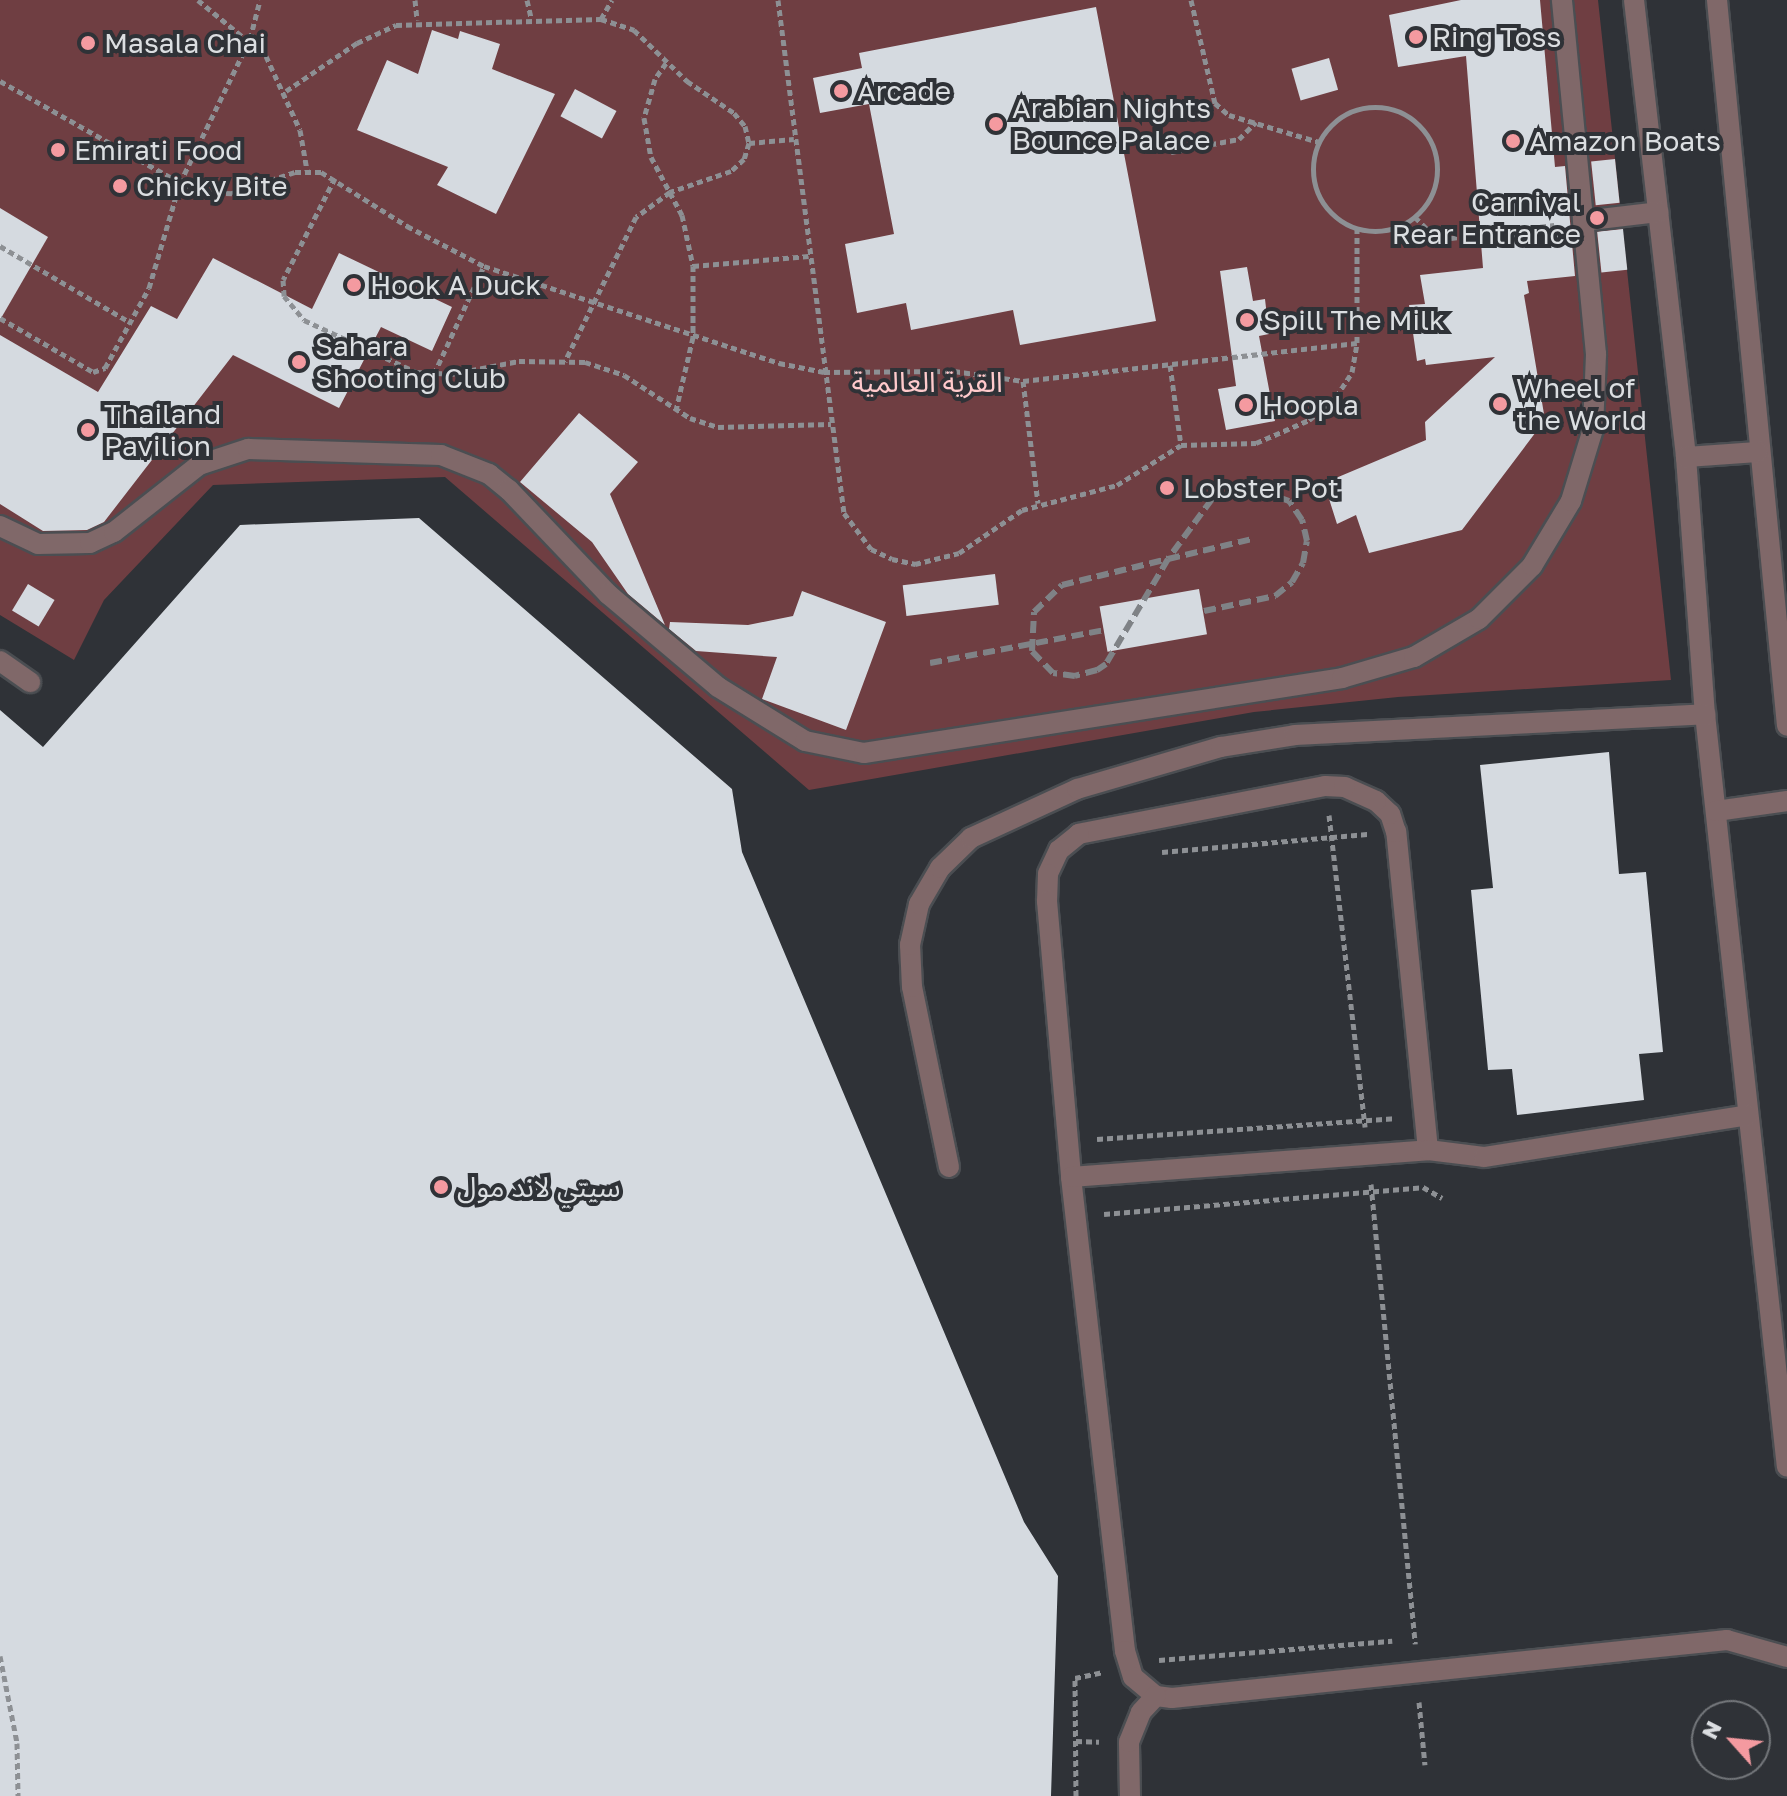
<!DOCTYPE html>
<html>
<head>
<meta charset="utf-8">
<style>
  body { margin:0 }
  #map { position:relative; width:1787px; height:1796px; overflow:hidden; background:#2f3237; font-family:"Golos Text","Noto Sans Arabic",sans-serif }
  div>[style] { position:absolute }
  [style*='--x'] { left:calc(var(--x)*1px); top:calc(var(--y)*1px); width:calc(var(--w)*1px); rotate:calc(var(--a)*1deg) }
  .green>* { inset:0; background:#6f3e42 }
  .building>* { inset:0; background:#d5dae0; transform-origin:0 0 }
  .path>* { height:5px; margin-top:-2.5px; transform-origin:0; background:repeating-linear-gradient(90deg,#8d9094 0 6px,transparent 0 10px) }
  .path>.ring { margin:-2.5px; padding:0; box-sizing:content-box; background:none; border:5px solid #8d9094; border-radius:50% }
  .roads { filter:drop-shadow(2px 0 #4b4e52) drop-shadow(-2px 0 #4b4e52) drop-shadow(0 2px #4b4e52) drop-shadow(0 -2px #4b4e52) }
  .minor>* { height:20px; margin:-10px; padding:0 10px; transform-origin:10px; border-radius:10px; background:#806869 }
  .rail>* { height:6px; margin-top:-3px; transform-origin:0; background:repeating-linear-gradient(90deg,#7f8286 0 12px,transparent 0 18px) }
  .dots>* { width:22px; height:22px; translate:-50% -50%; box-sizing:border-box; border:4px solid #2f3237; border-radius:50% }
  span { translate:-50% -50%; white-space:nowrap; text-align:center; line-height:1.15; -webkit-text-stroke:8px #2f3237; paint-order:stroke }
  .poi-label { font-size:28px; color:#dbdee1 }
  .left { translate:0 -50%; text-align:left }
  .right { translate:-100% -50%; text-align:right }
  .park-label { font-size:28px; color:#ffcacc }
  .north { position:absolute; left:1691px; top:1700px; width:80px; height:80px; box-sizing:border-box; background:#2f3237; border:2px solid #74777b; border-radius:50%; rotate:297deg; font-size:22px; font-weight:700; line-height:32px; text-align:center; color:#dbdee1 }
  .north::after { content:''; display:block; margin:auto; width:28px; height:36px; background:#f49aa0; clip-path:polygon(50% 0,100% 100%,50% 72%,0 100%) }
</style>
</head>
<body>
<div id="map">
  <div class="green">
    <div style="clip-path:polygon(0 0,1598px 0,1671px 680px,1398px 697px,1254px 712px,809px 790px,445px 477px,213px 485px,104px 600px,74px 660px,0 615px)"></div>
  </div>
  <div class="building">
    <div style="clip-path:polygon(1461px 0,1540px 0,1555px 167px,1565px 166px,1575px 276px,1527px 281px,1529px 293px,1524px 295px,1545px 420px,1462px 530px,1369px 553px,1356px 515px,1337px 524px,1324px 483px,1426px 440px,1425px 422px,1495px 357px,1426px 365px,1425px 359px,1417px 361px,1409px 305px,1425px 304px,1420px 275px,1483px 268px,1466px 56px,1398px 67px,1389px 15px)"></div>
    <div style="clip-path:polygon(1096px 7px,1156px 321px,1020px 345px,1013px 310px,911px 330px,906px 303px,857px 313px,845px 244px,894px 234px,869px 104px,820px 113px,813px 78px,862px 68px,859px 53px)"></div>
    <div style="clip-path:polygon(432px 30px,458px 39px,460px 31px,500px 44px,492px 69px,555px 94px,496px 214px,437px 185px,448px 167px,357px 130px,387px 60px,418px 74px)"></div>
    <div style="left:1329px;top:58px;width:33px;height:39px;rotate:74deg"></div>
    <div style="left:575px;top:89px;width:47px;height:31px;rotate:28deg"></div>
    <div style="left:1615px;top:159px;width:44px;height:24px;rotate:84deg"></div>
    <div style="clip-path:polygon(0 208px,48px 237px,0 320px)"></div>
    <div style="left:1623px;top:229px;width:41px;height:26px;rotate:84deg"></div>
    <div style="clip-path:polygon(339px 253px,452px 307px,432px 351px,381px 327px,339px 408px,233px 355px,104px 522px,87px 530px,43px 531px,0 504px,0 335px,98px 392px,151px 306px,177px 319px,213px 258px,312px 309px)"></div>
    <div style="clip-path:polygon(1247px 267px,1253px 301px,1265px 299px,1269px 334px,1259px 336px,1275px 421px,1226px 430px,1218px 389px,1236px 386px,1220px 271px)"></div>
    <div style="clip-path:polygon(579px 413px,638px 462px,610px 494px,665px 625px,628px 594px,592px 542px,520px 482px)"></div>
    <div style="clip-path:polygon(419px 518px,732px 789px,742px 852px,1024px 1522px,1058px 1576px,1051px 1796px,0 1796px,0 710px,43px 747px,240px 525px)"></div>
    <div style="left:995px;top:574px;width:31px;height:93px;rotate:83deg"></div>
    <div style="left:28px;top:584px;width:31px;height:31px;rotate:31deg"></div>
    <div style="left:1199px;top:589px;width:46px;height:101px;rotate:80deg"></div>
    <div style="clip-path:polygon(802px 591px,886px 622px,846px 730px,762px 699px,777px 657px,696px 651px,669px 629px,670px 622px,748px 625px,793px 616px)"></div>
    <div style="clip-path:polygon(1609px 752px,1619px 874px,1646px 872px,1663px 1052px,1639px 1054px,1644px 1100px,1517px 1115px,1512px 1069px,1488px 1070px,1471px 890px,1493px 888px,1480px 765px)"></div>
  </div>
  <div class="path">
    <div style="--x:198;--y:0;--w:88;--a:39.5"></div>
    <div style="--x:266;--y:56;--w:81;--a:65.3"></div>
    <div style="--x:300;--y:130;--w:41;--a:80.1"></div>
    <div style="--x:415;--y:0;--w:20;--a:84"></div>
    <div style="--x:527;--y:0;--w:17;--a:77"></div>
    <div style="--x:778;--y:0;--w:517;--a:82.67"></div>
    <div style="--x:844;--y:513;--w:45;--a:53.1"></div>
    <div style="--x:871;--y:549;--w:23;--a:25"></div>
    <div style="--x:892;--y:559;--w:24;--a:12"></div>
    <div style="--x:915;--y:564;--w:45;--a:-14"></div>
    <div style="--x:959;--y:553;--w:76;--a:-34.3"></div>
    <div style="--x:1022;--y:510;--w:98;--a:-14.7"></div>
    <div style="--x:1117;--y:485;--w:75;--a:-32"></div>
    <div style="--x:1181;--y:445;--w:75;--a:-1.5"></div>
    <div style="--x:1256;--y:443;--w:58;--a:-23.5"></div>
    <div style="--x:1309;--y:420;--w:35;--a:-40"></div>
    <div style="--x:1336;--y:397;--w:30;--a:-57"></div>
    <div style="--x:1352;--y:372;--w:29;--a:-80"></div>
    <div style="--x:1357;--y:343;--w:114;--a:-90"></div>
    <div style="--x:1191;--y:0;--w:106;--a:76.9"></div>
    <div style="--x:1215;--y:103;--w:18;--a:41"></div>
    <div style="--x:1229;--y:115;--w:94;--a:16.7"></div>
    <div style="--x:601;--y:19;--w:22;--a:-60"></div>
    <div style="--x:666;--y:63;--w:19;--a:125"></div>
    <div style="--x:655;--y:79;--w:41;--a:105.8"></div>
    <div style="--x:644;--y:118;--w:40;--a:80"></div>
    <div style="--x:651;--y:157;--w:66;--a:61.9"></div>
    <div style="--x:682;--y:215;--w:52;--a:77.8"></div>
    <div style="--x:693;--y:266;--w:71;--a:90"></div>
    <div style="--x:693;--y:337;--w:75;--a:103.1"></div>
    <div style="--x:0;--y:81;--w:225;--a:29.5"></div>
    <div style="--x:196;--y:192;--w:36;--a:2"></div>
    <div style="--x:232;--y:193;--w:66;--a:-18.4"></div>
    <div style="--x:295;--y:172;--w:26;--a:0"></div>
    <div style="--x:321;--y:172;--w:102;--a:32.1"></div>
    <div style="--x:407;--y:226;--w:87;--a:27.5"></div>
    <div style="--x:484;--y:266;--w:311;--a:18.2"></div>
    <div style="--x:779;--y:363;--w:46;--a:11.3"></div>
    <div style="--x:824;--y:372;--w:130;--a:-0.4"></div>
    <div style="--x:954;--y:371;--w:70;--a:8.2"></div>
    <div style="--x:1023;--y:381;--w:336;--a:-6.5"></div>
    <div style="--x:286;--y:91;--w:86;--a:-34.1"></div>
    <div style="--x:357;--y:43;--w:43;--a:-24.8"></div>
    <div style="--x:396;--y:25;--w:205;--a:-1.7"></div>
    <div style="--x:601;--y:19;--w:35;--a:18"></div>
    <div style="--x:634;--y:30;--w:74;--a:43.9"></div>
    <div style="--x:687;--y:81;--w:57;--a:34.2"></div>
    <div style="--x:734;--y:113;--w:17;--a:50"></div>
    <div style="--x:745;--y:126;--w:17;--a:77"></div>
    <div style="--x:749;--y:143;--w:17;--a:107"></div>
    <div style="--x:744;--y:159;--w:18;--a:137"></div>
    <div style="--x:731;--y:171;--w:65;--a:161"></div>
    <div style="--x:670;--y:192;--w:42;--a:143.7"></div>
    <div style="--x:636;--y:217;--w:161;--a:116.2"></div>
    <div class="ring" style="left:1313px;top:107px;width:119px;height:119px"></div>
    <div style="--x:749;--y:143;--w:45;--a:-5.1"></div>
    <div style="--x:1171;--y:152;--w:69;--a:-10.8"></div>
    <div style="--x:1239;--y:139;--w:24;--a:-45"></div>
    <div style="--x:335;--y:178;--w:114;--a:117"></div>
    <div style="--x:283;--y:280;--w:16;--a:86"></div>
    <div style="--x:284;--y:296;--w:31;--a:50"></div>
    <div style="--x:304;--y:320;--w:123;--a:24.9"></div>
    <div style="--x:416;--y:372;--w:35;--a:3"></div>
    <div style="--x:451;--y:374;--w:69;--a:-10.8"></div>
    <div style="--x:519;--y:361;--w:66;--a:0.9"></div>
    <div style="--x:585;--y:362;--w:41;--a:18.4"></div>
    <div style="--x:624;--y:375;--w:79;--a:33.1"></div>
    <div style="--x:690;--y:418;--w:29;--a:18"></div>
    <div style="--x:718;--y:427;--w:113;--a:-1.5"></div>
    <div style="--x:1415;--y:217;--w:21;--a:45"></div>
    <div style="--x:1430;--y:232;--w:22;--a:16"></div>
    <div style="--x:1451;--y:238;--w:104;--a:-7.2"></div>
    <div style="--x:0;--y:246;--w:152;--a:30.4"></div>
    <div style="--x:693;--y:266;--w:116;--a:-4.9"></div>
    <div style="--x:0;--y:318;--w:108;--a:30.1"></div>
    <div style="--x:93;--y:372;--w:13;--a:-18"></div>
    <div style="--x:105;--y:368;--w:91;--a:-61.2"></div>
    <div style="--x:149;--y:288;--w:109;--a:-73.6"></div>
    <div style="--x:180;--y:183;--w:160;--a:-64.1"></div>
    <div style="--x:250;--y:39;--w:40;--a:-75.6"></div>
    <div style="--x:1170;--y:365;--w:81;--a:82.2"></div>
    <div style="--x:434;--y:374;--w:119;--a:-65.2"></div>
    <div style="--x:1023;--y:381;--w:123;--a:83"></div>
    <div style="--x:1329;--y:815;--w:314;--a:83.4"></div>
    <div style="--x:1162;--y:852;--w:206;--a:-5"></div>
    <div style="--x:1097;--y:1139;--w:298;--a:-4"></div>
    <div style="--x:1371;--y:1184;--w:462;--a:84.5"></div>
    <div style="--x:1104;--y:1214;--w:320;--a:-4.8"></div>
    <div style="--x:1423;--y:1187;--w:22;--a:30"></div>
    <div style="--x:0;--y:1656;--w:89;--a:78.9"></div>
    <div style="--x:17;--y:1743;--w:53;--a:88.9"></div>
    <div style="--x:1159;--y:1660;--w:234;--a:-4.7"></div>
    <div style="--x:1419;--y:1702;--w:63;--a:84.6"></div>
    <div style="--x:1076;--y:1741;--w:23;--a:2"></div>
    <div style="--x:1076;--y:1796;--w:118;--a:-90.5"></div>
    <div style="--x:1075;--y:1678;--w:29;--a:-12"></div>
  </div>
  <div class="roads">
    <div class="minor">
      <div style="--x:1634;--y:0;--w:460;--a:83.5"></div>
      <div style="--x:1686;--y:457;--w:258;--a:85.8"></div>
      <div style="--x:1705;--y:714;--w:757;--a:83.79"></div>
      <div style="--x:1717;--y:0;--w:729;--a:84.49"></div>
      <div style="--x:1583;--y:221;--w:76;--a:-6.8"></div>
      <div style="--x:1686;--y:457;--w:72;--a:-4"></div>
      <div style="--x:0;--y:526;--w:42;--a:25.3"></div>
      <div style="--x:38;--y:544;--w:52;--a:-1.1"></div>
      <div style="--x:90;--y:543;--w:26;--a:-25"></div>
      <div style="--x:114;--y:532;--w:108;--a:-38.2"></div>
      <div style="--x:199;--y:465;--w:52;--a:-18.1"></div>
      <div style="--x:248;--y:449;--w:193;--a:1.8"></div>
      <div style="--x:441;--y:455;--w:52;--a:21.6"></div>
      <div style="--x:489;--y:474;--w:26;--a:39"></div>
      <div style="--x:509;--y:490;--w:144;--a:46.4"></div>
      <div style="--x:608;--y:594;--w:144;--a:40.2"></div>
      <div style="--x:718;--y:687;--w:102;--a:31.8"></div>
      <div style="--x:805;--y:741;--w:60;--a:11.5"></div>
      <div style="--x:864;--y:753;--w:484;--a:-8.9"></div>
      <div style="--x:1342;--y:678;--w:75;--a:-16.3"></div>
      <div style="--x:1414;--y:657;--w:75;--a:-30.3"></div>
      <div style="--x:1479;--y:619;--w:75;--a:-45"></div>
      <div style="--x:1532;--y:566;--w:76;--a:-59"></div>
      <div style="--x:1571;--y:501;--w:75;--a:-73"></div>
      <div style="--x:1593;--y:429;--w:75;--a:-87.7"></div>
      <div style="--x:1596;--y:354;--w:356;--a:-95.5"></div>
      <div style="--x:0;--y:661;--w:37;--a:35"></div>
      <div style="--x:1716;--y:811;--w:72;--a:-8"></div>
      <div style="--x:1428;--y:1150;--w:320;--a:-95.7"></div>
      <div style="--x:1396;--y:832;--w:19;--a:-108"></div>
      <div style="--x:1390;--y:814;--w:19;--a:-137"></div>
      <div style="--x:1376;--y:801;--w:34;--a:-156"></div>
      <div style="--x:1345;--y:787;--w:20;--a:-177"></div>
      <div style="--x:1325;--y:786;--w:251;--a:169"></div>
      <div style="--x:1079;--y:834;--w:26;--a:141"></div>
      <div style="--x:1059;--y:850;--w:26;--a:115"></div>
      <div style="--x:1048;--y:874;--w:27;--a:92"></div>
      <div style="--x:1047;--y:901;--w:277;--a:85"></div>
      <div style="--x:1071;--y:1177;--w:477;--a:83.5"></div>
      <div style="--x:1125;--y:1651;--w:27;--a:73"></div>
      <div style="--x:1133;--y:1677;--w:30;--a:40"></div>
      <div style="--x:1156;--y:1696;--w:16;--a:7"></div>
      <div style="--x:1172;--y:1698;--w:558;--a:-5.97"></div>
      <div style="--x:1727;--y:1640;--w:62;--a:15.8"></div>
      <div style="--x:949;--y:1167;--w:184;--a:-101.6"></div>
      <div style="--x:912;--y:987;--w:42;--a:-92.7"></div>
      <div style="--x:910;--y:945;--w:42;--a:-77.6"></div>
      <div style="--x:919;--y:904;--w:42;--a:-59.7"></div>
      <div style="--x:940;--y:868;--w:43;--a:-44.1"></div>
      <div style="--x:971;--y:838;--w:117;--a:-24.8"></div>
      <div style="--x:1077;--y:789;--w:150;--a:-16.3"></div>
      <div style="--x:1221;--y:747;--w:75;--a:-9.2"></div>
      <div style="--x:1295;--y:735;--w:411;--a:-2.9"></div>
      <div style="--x:1071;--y:1177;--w:358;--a:-4.3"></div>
      <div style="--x:1428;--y:1150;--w:56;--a:7.1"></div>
      <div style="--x:1484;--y:1157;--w:267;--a:-9"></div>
      <div style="--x:1130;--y:1796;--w:54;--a:-91.1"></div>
      <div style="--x:1129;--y:1742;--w:32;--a:-68"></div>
      <div style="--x:1141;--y:1712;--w:22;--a:-47"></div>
    </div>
  </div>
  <div class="rail">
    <div style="--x:1204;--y:611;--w:73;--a:-11.9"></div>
    <div style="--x:1275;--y:596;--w:22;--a:-39"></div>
    <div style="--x:1292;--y:582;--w:22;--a:-60"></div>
    <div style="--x:1303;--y:563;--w:22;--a:-80"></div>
    <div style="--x:1307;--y:541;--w:22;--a:-103"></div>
    <div style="--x:1302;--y:520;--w:23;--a:-124"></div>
    <div style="--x:1289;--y:501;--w:40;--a:-159.8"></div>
    <div style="--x:1251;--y:487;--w:41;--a:162.9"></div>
    <div style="--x:1212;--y:499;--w:74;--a:126.3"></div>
    <div style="--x:1168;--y:559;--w:122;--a:120.6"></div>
    <div style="--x:1106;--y:664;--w:11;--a:146"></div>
    <div style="--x:1097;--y:670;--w:23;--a:165"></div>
    <div style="--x:1075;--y:676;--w:22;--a:-172"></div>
    <div style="--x:1053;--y:673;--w:30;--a:-134"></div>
    <div style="--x:1032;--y:651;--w:39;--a:-87"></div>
    <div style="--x:1034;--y:612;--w:39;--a:-44"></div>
    <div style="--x:1062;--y:585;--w:109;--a:-13.8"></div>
    <div style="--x:1168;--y:559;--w:86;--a:-13.4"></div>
    <div style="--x:930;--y:663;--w:177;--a:-10.7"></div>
  </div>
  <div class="dots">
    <div style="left:1416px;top:37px;background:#f49aa0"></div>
    <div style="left:88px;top:43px;background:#f49aa0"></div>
    <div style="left:841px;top:91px;background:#f49aa0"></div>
    <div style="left:996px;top:124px;background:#f49aa0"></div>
    <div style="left:1513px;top:141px;background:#f49aa0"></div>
    <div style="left:58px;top:150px;background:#f49aa0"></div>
    <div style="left:120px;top:186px;background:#f49aa0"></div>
    <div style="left:1597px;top:218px;background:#f49aa0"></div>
    <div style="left:354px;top:285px;background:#f49aa0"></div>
    <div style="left:1247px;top:320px;background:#f49aa0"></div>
    <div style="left:299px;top:362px;background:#f49aa0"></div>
    <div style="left:1500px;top:404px;background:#f49aa0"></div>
    <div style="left:1246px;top:405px;background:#f49aa0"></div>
    <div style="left:88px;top:430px;background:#f49aa0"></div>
    <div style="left:1167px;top:488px;background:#f49aa0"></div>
    <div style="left:441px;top:1187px;background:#f49aa0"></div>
  </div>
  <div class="poi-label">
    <span class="left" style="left:1432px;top:37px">Ring Toss</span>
    <span class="left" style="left:104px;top:43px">Masala Chai</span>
    <span class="left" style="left:857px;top:91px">Arcade</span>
    <span class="left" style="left:1012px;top:124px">Arabian Nights<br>Bounce Palace</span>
    <span class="left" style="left:1529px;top:141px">Amazon Boats</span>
    <span class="left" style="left:74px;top:150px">Emirati Food</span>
    <span class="left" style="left:136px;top:186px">Chicky Bite</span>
    <span class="right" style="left:1581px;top:218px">Carnival<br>Rear Entrance</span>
    <span class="left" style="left:370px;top:285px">Hook A Duck</span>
    <span class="left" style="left:1263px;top:320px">Spill The Milk</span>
    <span class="left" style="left:315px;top:362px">Sahara<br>Shooting Club</span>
    <span class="left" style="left:1516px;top:404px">Wheel of<br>the World</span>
    <span class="left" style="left:1262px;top:405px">Hoopla</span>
    <span class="left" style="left:104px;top:430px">Thailand<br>Pavilion</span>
    <span class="left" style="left:1183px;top:488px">Lobster Pot</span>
    <span class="left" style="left:457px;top:1187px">سيتي لاند مول</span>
  </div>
  <div class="park-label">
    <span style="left:927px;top:382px">القرية العالمية</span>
  </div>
  <div class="north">N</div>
</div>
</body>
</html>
